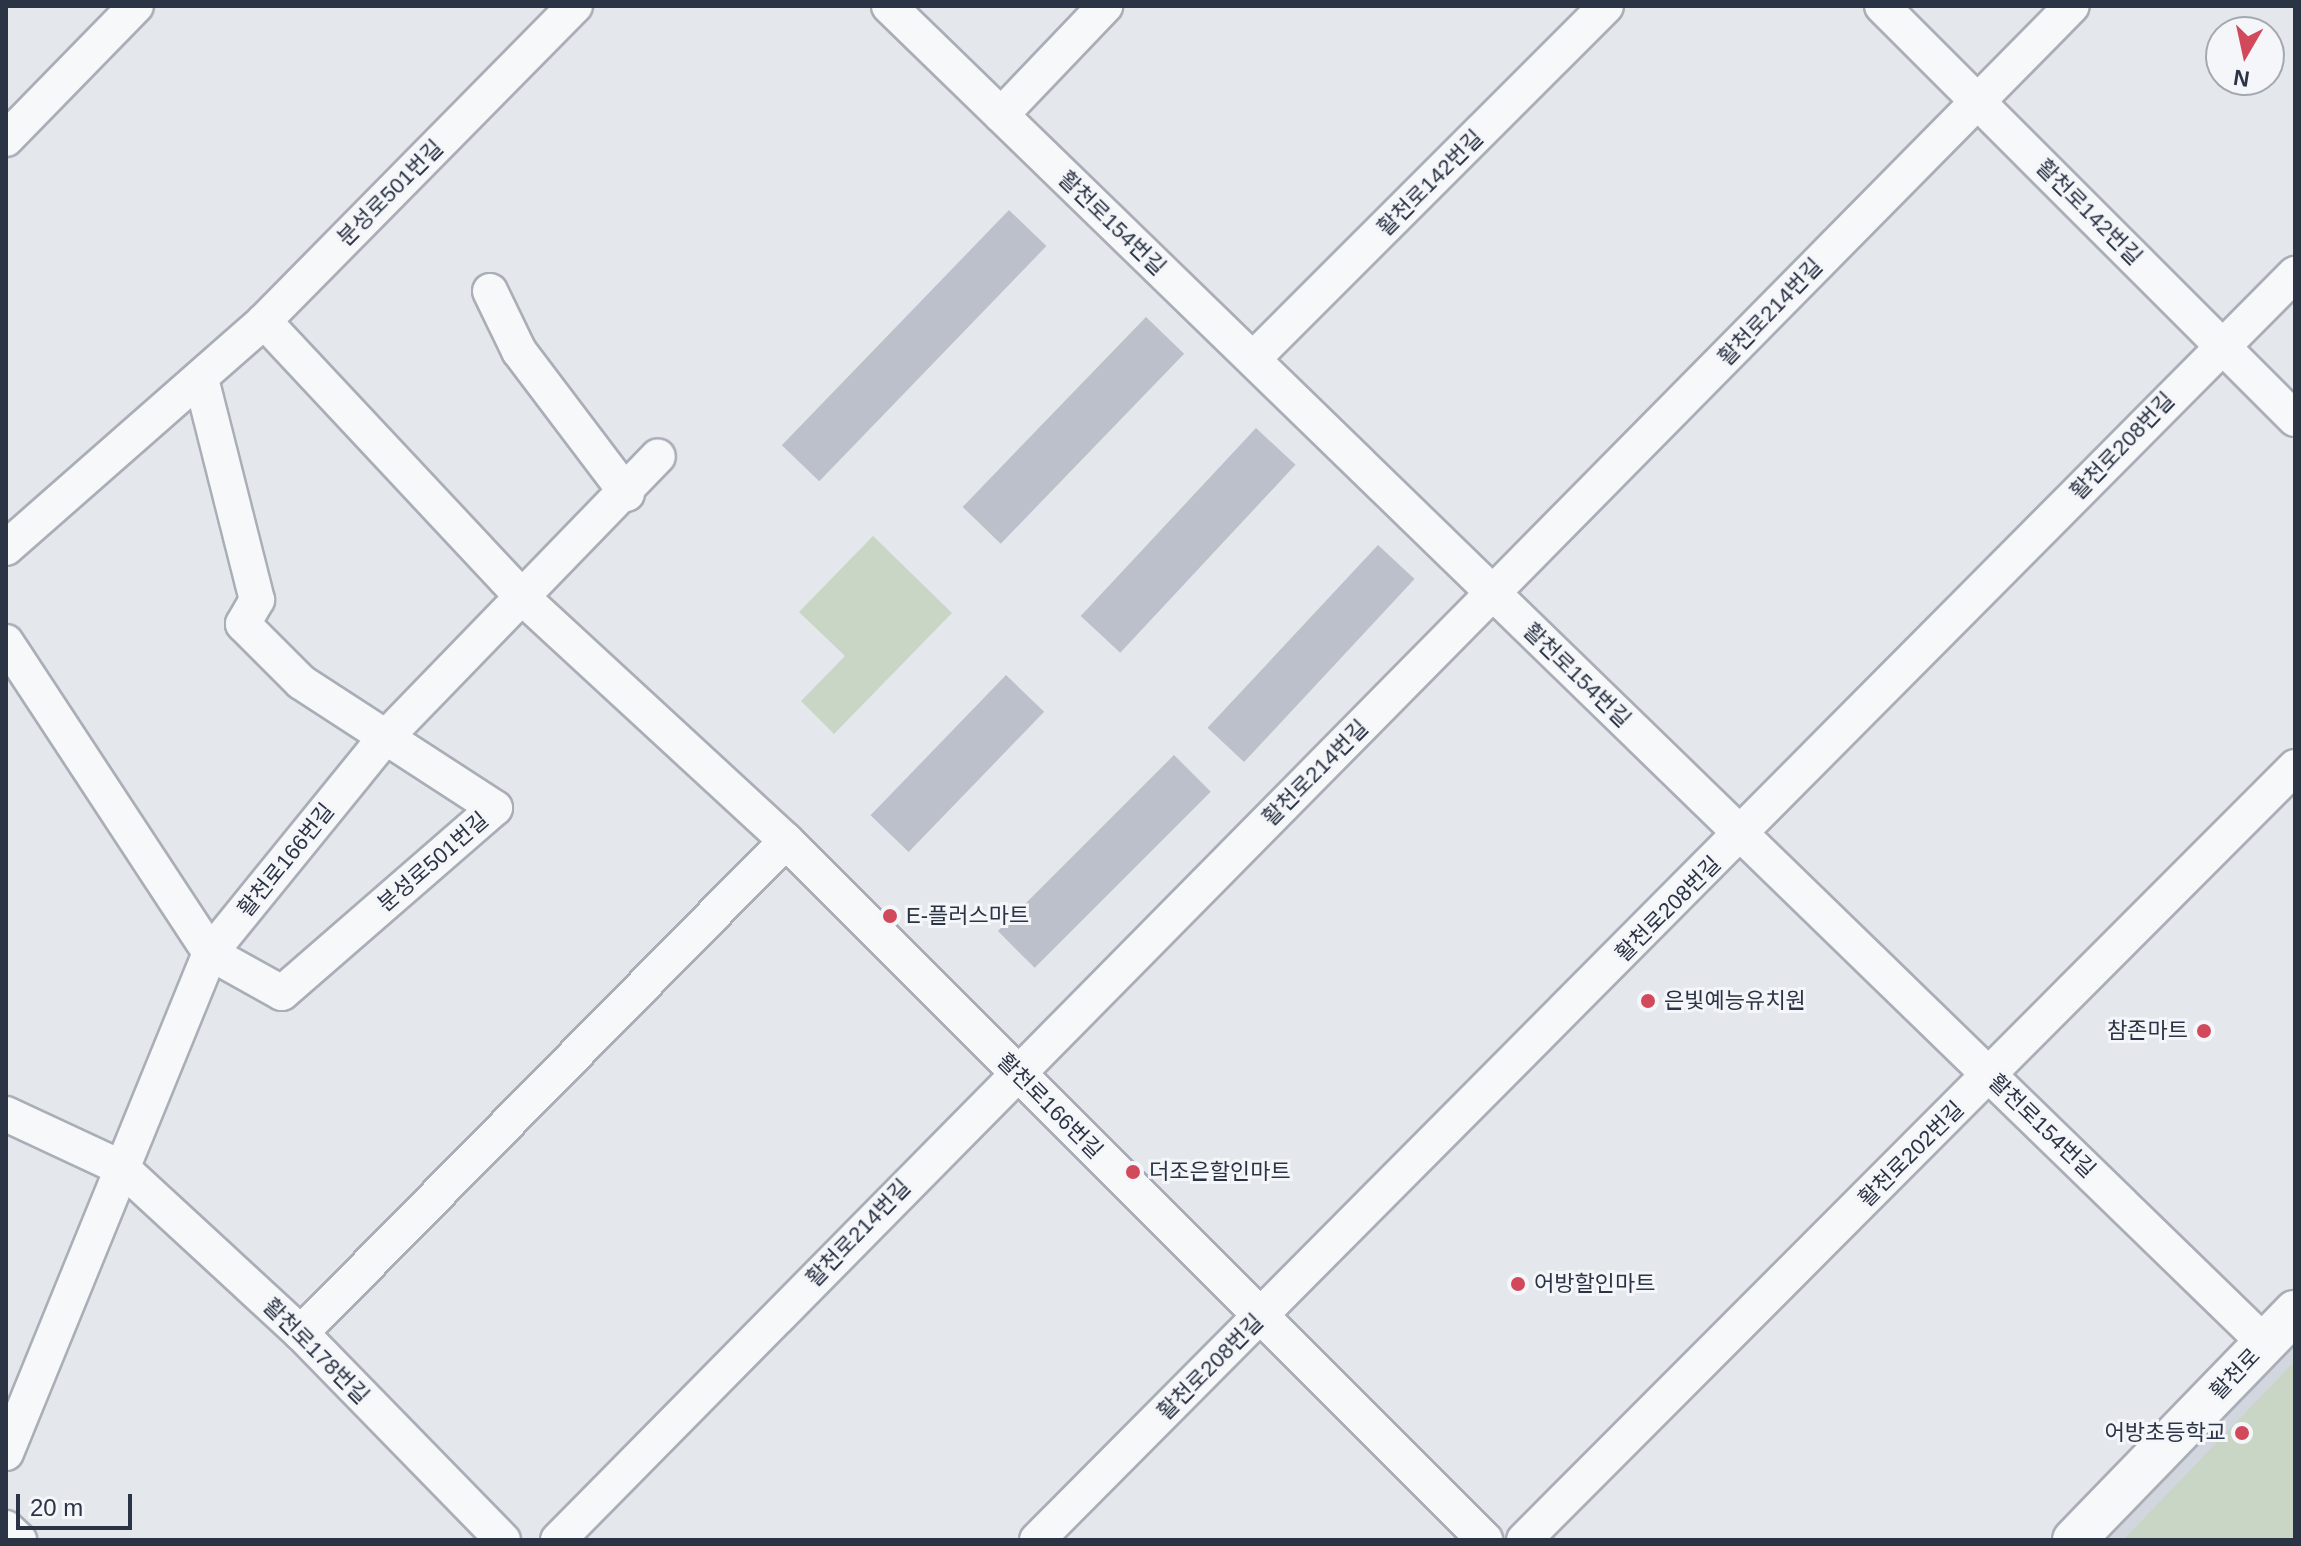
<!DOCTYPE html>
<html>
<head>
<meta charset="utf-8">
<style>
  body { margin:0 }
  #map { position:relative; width:2301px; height:1546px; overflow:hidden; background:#e4e7ec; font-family:Helvetica,"Noto Sans KR",sans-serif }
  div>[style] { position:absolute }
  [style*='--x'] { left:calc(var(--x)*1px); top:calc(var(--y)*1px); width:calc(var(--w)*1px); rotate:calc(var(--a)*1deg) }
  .built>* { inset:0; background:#d2d6de }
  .green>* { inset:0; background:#c9d6c5 }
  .building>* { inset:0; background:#bbc0ca; transform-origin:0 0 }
  .roads { filter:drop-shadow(2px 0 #a9aeb7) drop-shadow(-2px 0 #a9aeb7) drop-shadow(0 2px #a9aeb7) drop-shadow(0 -2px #a9aeb7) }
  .minor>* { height:34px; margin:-17px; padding:0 17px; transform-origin:17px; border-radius:17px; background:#f7f8fa }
  .tertiary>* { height:42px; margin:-21px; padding:0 21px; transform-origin:21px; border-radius:21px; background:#f7f8fa }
  .dots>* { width:22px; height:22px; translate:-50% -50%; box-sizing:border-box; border:4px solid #f4f6f9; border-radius:50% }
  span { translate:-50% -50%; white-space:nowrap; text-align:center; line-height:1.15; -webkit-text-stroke:6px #f4f6f9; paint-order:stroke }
  .street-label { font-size:22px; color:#2b3445 }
  .poi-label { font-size:22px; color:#2b3445 }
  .left { translate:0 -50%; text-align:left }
  .right { translate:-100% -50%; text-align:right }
  .frame { position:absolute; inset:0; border:8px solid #2b3445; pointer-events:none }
  .north { position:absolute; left:2205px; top:16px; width:80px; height:80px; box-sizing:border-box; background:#f4f6f9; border:2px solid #a4a8b1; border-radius:50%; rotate:189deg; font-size:22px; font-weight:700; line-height:32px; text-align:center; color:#2b3445 }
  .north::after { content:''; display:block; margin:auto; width:28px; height:36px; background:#d1495b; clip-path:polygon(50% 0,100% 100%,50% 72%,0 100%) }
  .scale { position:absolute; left:16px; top:1494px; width:116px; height:36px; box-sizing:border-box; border:4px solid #2b3445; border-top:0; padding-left:10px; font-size:24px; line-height:28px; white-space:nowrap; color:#2b3445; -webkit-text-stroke:6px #f4f6f9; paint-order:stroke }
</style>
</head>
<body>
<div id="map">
  <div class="built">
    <div style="clip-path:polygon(2295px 1325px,2295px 1540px,2084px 1540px)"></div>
  </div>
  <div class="green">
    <div style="clip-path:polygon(873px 536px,952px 613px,834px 734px,801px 701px,845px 656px,799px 612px)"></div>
    <div style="clip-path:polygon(2295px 1361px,2295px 1540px,2123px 1540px)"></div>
  </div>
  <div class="building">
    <div style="left:1009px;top:210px;width:52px;height:327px;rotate:44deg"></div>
    <div style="left:1146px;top:317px;width:53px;height:264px;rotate:44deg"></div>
    <div style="left:1256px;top:428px;width:54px;height:257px;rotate:43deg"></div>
    <div style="left:1378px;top:545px;width:50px;height:250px;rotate:43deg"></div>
    <div style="left:1006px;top:675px;width:53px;height:195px;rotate:44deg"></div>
    <div style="left:1174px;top:755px;width:52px;height:249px;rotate:45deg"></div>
  </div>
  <div class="roads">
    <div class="minor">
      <div style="--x:889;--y:6;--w:1919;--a:44.18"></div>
      <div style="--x:1882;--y:6;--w:584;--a:45"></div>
      <div style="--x:1001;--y:115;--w:151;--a:-46.3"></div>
      <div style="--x:6;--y:139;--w:186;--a:-45.7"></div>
      <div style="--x:490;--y:291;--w:67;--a:64.2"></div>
      <div style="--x:519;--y:351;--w:179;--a:52.9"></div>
      <div style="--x:264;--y:321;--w:379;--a:46.9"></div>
      <div style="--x:523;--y:598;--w:358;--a:42.7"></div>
      <div style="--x:786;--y:841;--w:989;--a:45"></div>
      <div style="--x:1253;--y:359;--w:499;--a:-45"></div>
      <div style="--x:6;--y:548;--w:344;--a:-41.3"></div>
      <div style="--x:264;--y:321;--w:443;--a:-45.4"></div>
      <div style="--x:6;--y:642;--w:372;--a:56.7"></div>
      <div style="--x:210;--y:953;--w:82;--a:29.1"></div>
      <div style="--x:282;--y:993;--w:282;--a:-41"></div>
      <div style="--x:495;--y:808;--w:231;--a:-147"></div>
      <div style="--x:301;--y:682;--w:82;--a:-135"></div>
      <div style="--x:243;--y:624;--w:28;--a:-60"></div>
      <div style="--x:257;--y:600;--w:229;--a:-104.2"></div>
      <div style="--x:6;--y:1114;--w:128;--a:25"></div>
      <div style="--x:122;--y:1168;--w:243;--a:42.7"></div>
      <div style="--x:301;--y:1333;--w:289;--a:45.7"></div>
      <div style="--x:301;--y:1333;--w:691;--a:-45.41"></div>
      <div style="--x:6;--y:1453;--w:540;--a:-67.8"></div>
      <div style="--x:210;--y:953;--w:277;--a:-50.9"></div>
      <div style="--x:385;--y:738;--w:392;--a:-45.9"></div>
      <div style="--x:6;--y:1528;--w:18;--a:43"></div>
      <div style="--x:558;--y:1540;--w:2155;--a:-45.38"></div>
      <div style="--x:1037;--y:1540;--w:1785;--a:-45.18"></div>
      <div style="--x:1524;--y:1540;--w:1092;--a:-45.07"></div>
    </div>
    <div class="tertiary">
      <div style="--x:2074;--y:1540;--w:318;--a:-45.9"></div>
    </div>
  </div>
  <div class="dots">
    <div style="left:890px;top:916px;background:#d1495b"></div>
    <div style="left:1648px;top:1001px;background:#d1495b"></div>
    <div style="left:2204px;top:1031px;background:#d1495b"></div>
    <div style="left:1133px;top:1172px;background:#d1495b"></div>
    <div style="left:1518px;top:1284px;background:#d1495b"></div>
    <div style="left:2242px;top:1433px;background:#d1495b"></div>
  </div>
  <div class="street-label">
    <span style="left:1430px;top:183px;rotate:-45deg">활천로142번길</span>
    <span style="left:390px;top:193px;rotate:-45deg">분성로501번길</span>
    <span style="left:2089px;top:212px;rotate:45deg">활천로142번길</span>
    <span style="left:1112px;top:223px;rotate:44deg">활천로154번길</span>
    <span style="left:1770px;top:312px;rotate:-46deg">활천로214번길</span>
    <span style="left:2122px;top:446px;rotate:-46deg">활천로208번길</span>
    <span style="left:1577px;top:675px;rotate:44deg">활천로154번길</span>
    <span style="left:1315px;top:773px;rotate:-45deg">활천로214번길</span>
    <span style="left:286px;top:860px;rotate:-51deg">활천로166번길</span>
    <span style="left:433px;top:862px;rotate:-41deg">분성로501번길</span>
    <span style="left:1668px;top:909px;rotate:-45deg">활천로208번길</span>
    <span style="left:1050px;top:1106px;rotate:45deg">활천로166번길</span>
    <span style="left:2042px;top:1126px;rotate:44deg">활천로154번길</span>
    <span style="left:1911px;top:1154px;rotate:-45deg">활천로202번길</span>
    <span style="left:858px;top:1233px;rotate:-46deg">활천로214번길</span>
    <span style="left:316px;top:1351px;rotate:45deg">활천로178번길</span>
    <span style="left:1210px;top:1367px;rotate:-45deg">활천로208번길</span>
    <span style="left:2235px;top:1374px;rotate:-46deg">활천로</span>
  </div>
  <div class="poi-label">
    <span class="left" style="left:906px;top:916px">E-플러스마트</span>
    <span class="left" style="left:1664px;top:1001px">은빛예능유치원</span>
    <span class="right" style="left:2188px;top:1031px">참존마트</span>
    <span class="left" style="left:1149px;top:1172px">더조은할인마트</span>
    <span class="left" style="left:1534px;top:1284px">어방할인마트</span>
    <span class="right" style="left:2226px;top:1433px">어방초등학교</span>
  </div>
  <div class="frame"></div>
  <div class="north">N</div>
  <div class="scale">20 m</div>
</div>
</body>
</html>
